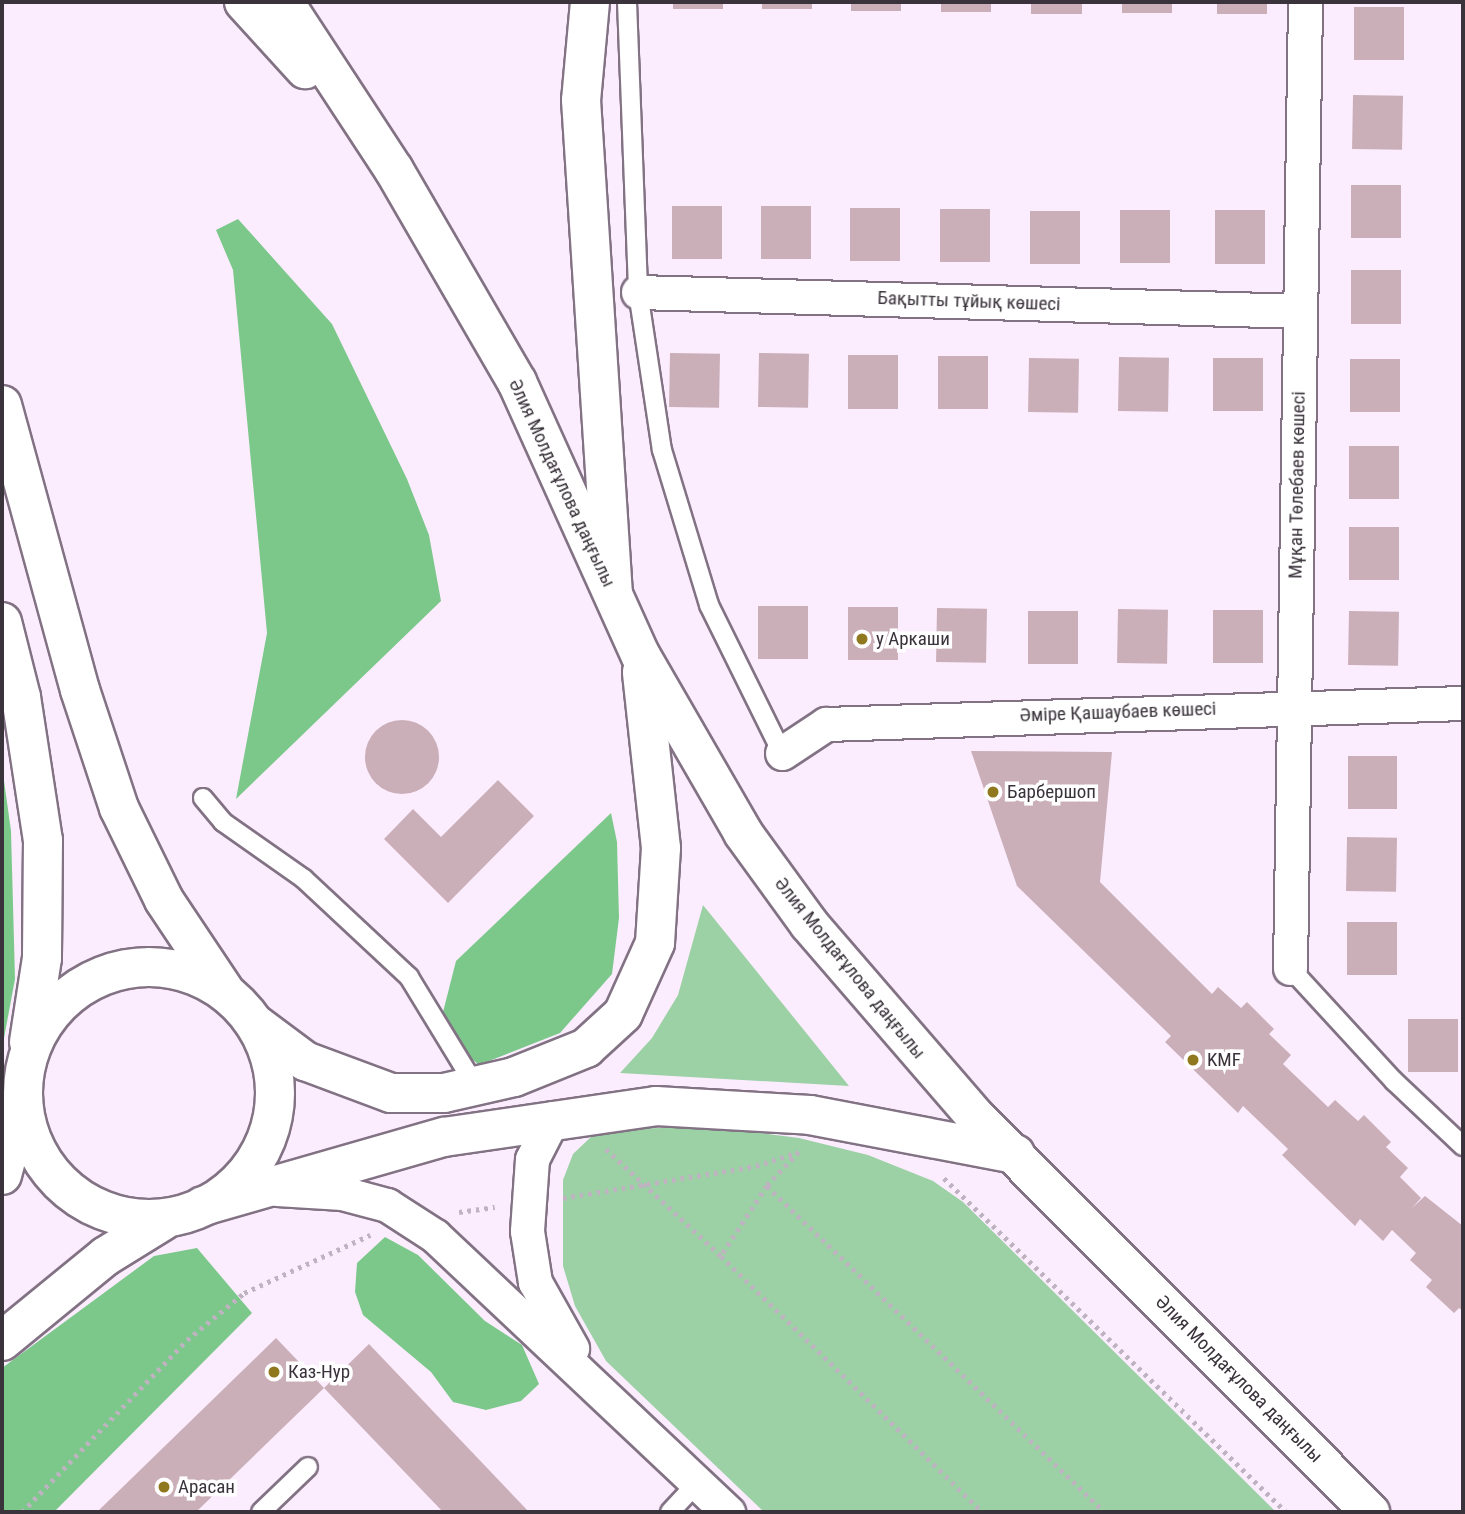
<!DOCTYPE html>
<html>
<head>
<meta charset="utf-8">
<style>
  body { margin:0 }
  #map { position:relative; width:1465px; height:1514px; overflow:hidden; background:#fcedfe; font-family:"Roboto Condensed",sans-serif }
  div>[style] { position:absolute }
  [style*='--x'] { left:calc(var(--x)*1px); top:calc(var(--y)*1px); width:calc(var(--w)*1px); rotate:calc(var(--a)*1deg) }
  .green>* { inset:0; background:#9cd0a5 }
  .forest>* { inset:0; background:#7cc88b }
  .building>* { inset:0; background:#caafb9; transform-origin:0 0 }
  .round { border-radius:50% }
  .path>* { height:4.5px; margin-top:-2.25px; transform-origin:0; background:repeating-linear-gradient(90deg,#bfb3c1 0 3.5px,transparent 0 8.5px) }
  .roads { filter:drop-shadow(2px 0 #827284) drop-shadow(-2px 0 #827284) drop-shadow(0 2px #827284) drop-shadow(0 -2px #827284) }
  .service>* { height:18px; margin:-9px; padding:0 9px; transform-origin:9px; border-radius:9px; background:#fff }
  .minor>* { height:33px; margin:-16.5px; padding:0 16.5px; transform-origin:16.5px; border-radius:16.5px; background:#fff }
  .secondary>* { height:38px; margin:-19px; padding:0 19px; transform-origin:19px; border-radius:19px; background:#fff }
  .secondary>.ring { margin:-19px; padding:0; box-sizing:content-box; background:none; border:38px solid #fff; border-radius:50% }
  .primary>* { height:38px; margin:-19px; padding:0 19px; transform-origin:19px; border-radius:19px; background:#fff }
  .dots>* { width:19px; height:19px; translate:-50% -50%; box-sizing:border-box; border:4px solid #fff; border-radius:50% }
  span { translate:-50% -50%; white-space:nowrap; text-align:center; line-height:1.15; -webkit-text-stroke:7px #fff; paint-order:stroke }
  .street-label { font-size:19px; color:#3a333b }
  .poi-label { font-size:19px; color:#3a333b }
  .left { translate:0 -50%; text-align:left }
  .frame { position:absolute; inset:0; border:4px solid #3a333b; pointer-events:none }
</style>
</head>
<body>
<div id="map">
  <div class="green">
    <div style="clip-path:polygon(703px 905px,849px 1086px,620px 1073px,652px 1038px,678px 995px)"></div>
    <div style="clip-path:polygon(714px 1127px,799px 1138px,868px 1155px,933px 1181px,963px 1202px,1276px 1512px,764px 1512px,606px 1361px,575px 1306px,563px 1266px,563px 1180px,573px 1154px,592px 1136px,611px 1129px)"></div>
  </div>
  <div class="forest">
    <div style="clip-path:polygon(238px 219px,332px 324px,407px 479px,429px 535px,441px 601px,236px 799px,267px 633px,233px 270px,216px 230px)"></div>
    <div style="clip-path:polygon(2px 766px,11px 831px,15px 979px,2px 1049px)"></div>
    <div style="clip-path:polygon(611px 813px,617px 842px,619px 918px,612px 974px,560px 1033px,479px 1065px,458px 1047px,442px 1016px,456px 961px)"></div>
    <div style="clip-path:polygon(385px 1237px,418px 1255px,485px 1321px,522px 1345px,539px 1384px,521px 1401px,486px 1410px,453px 1402px,431px 1372px,363px 1315px,355px 1292px,357px 1263px)"></div>
    <div style="clip-path:polygon(197px 1248px,252px 1313px,54px 1512px,2px 1512px,2px 1368px,154px 1256px)"></div>
  </div>
  <div class="building">
    <div style="left:673px;top:2px;width:50px;height:7px"></div>
    <div style="left:762px;top:2px;width:50px;height:7px"></div>
    <div style="left:851px;top:2px;width:50px;height:9px"></div>
    <div style="left:941px;top:2px;width:50px;height:10px"></div>
    <div style="left:1031px;top:2px;width:51px;height:12px"></div>
    <div style="left:1122px;top:2px;width:50px;height:11px"></div>
    <div style="left:1217px;top:2px;width:50px;height:12px"></div>
    <div style="left:1354px;top:7px;width:50px;height:53px"></div>
    <div style="left:1353px;top:95px;width:50px;height:54px;rotate:1deg"></div>
    <div style="left:1351px;top:185px;width:50px;height:53px"></div>
    <div style="left:672px;top:206px;width:50px;height:53px"></div>
    <div style="left:761px;top:206px;width:50px;height:53px"></div>
    <div style="left:850px;top:208px;width:50px;height:53px"></div>
    <div style="left:940px;top:209px;width:50px;height:53px"></div>
    <div style="left:1120px;top:210px;width:50px;height:53px"></div>
    <div style="left:1215px;top:210px;width:50px;height:54px"></div>
    <div style="left:1030px;top:211px;width:50px;height:53px"></div>
    <div style="left:1351px;top:270px;width:50px;height:54px"></div>
    <div style="left:670px;top:353px;width:50px;height:54px;rotate:1deg"></div>
    <div style="left:759px;top:353px;width:50px;height:54px;rotate:1deg"></div>
    <div style="left:848px;top:355px;width:50px;height:54px"></div>
    <div style="left:938px;top:356px;width:50px;height:53px"></div>
    <div style="left:1119px;top:357px;width:50px;height:54px;rotate:1deg"></div>
    <div style="left:1029px;top:358px;width:50px;height:54px;rotate:1deg"></div>
    <div style="left:1213px;top:358px;width:50px;height:53px"></div>
    <div style="left:1350px;top:359px;width:50px;height:53px"></div>
    <div style="left:1349px;top:446px;width:50px;height:53px"></div>
    <div style="left:1349px;top:527px;width:50px;height:53px"></div>
    <div style="left:758px;top:606px;width:50px;height:53px"></div>
    <div style="left:848px;top:607px;width:50px;height:53px"></div>
    <div style="left:937px;top:608px;width:50px;height:54px;rotate:1deg"></div>
    <div style="left:1118px;top:609px;width:50px;height:54px;rotate:1deg"></div>
    <div style="left:1213px;top:610px;width:50px;height:53px"></div>
    <div style="left:1028px;top:611px;width:50px;height:53px"></div>
    <div style="left:1349px;top:611px;width:50px;height:54px;rotate:1deg"></div>
    <div class="round" style="left:365px;top:720px;width:74px;height:74px"></div>
    <div style="clip-path:polygon(971px 751px,1112px 752px,1100px 882px,1212px 994px,1218px 987px,1241px 1008px,1247px 1002px,1274px 1029px,1269px 1034px,1291px 1055px,1283px 1064px,1328px 1107px,1335px 1100px,1358px 1121px,1364px 1115px,1391px 1142px,1386px 1147px,1408px 1168px,1400px 1177px,1421px 1198px,1412px 1208px,1425px 1196px,1463px 1226px,1463px 1311px,1459px 1308px,1454px 1313px,1426px 1287px,1432px 1280px,1410px 1260px,1416px 1253px,1392px 1230px,1383px 1241px,1360px 1219px,1355px 1226px,1282px 1155px,1288px 1149px,1243px 1106px,1238px 1113px,1165px 1042px,1171px 1036px,1017px 886px)"></div>
    <div style="left:1348px;top:756px;width:49px;height:53px"></div>
    <div style="clip-path:polygon(498px 780px,534px 816px,448px 903px,384px 839px,413px 809px,441px 837px)"></div>
    <div style="left:1347px;top:837px;width:50px;height:54px;rotate:1deg"></div>
    <div style="left:1347px;top:922px;width:50px;height:53px"></div>
    <div style="left:1408px;top:1019px;width:50px;height:53px"></div>
    <div style="clip-path:polygon(276px 1338px,324px 1388px,196px 1512px,97px 1512px)"></div>
    <div style="clip-path:polygon(369px 1344px,529px 1512px,443px 1512px,324px 1388px)"></div>
  </div>
  <div class="path">
    <div style="--x:606;--y:1149;--w:157;--a:42.9"></div>
    <div style="--x:799;--y:1152;--w:47;--a:133.3"></div>
    <div style="--x:767;--y:1186;--w:84;--a:123.3"></div>
    <div style="--x:721;--y:1256;--w:366;--a:44.4"></div>
    <div style="--x:944;--y:1178;--w:478;--a:44.3"></div>
    <div style="--x:767;--y:1186;--w:469;--a:44"></div>
    <div style="--x:563;--y:1198;--w:196;--a:-9.4"></div>
    <div style="--x:756;--y:1166;--w:44;--a:-18.4"></div>
    <div style="--x:459;--y:1212;--w:36;--a:-8"></div>
    <div style="--x:22;--y:1512;--w:238;--a:-46.2"></div>
    <div style="--x:187;--y:1340;--w:74;--a:-39.5"></div>
    <div style="--x:244;--y:1293;--w:139;--a:-24.7"></div>
  </div>
  <div class="roads">
    <div class="service">
      <div style="--x:627;--y:2;--w:290;--a:87.8"></div>
      <div style="--x:638;--y:292;--w:160;--a:81.4"></div>
      <div style="--x:662;--y:450;--w:162;--a:73.1"></div>
      <div style="--x:709;--y:605;--w:165;--a:63.7"></div>
      <div style="--x:203;--y:798;--w:31;--a:50"></div>
      <div style="--x:223;--y:822;--w:99;--a:35.1"></div>
      <div style="--x:304;--y:879;--w:144;--a:43"></div>
      <div style="--x:409;--y:977;--w:127;--a:58.6"></div>
      <div style="--x:1290;--y:968;--w:154;--a:47.4"></div>
      <div style="--x:1394;--y:1081;--w:95;--a:43.3"></div>
      <div style="--x:261;--y:1512;--w:65;--a:-43.8"></div>
      <div style="--x:670;--y:1512;--w:40;--a:-47"></div>
    </div>
    <div class="minor">
      <div style="--x:638;--y:292;--w:662;--a:1.64"></div>
      <div style="--x:782;--y:753;--w:53;--a:-33.4"></div>
      <div style="--x:826;--y:724;--w:637;--a:-1.89"></div>
      <div style="--x:1290;--y:968;--w:966;--a:-89.11"></div>
      <div style="--x:553;--y:1118;--w:46;--a:117.1"></div>
      <div style="--x:532;--y:1159;--w:72;--a:94"></div>
      <div style="--x:527;--y:1231;--w:52;--a:81.1"></div>
      <div style="--x:535;--y:1282;--w:76;--a:60.7"></div>
      <div style="--x:277;--y:1189;--w:65;--a:3.5"></div>
      <div style="--x:342;--y:1193;--w:47;--a:14.9"></div>
      <div style="--x:387;--y:1205;--w:57;--a:32.9"></div>
      <div style="--x:435;--y:1236;--w:403;--a:43.3"></div>
    </div>
    <div class="secondary">
      <div style="--x:590;--y:2;--w:98;--a:95.2"></div>
      <div style="--x:581;--y:100;--w:492;--a:86.3"></div>
      <div style="--x:2;--y:405;--w:295;--a:74.7"></div>
      <div style="--x:80;--y:690;--w:124;--a:71.7"></div>
      <div style="--x:119;--y:808;--w:102;--a:63.9"></div>
      <div style="--x:164;--y:900;--w:108;--a:56.3"></div>
      <div style="--x:2;--y:622;--w:77;--a:75.8"></div>
      <div style="--x:21;--y:697;--w:145;--a:81.3"></div>
      <div style="--x:43;--y:840;--w:118;--a:90.5"></div>
      <div style="--x:42;--y:958;--w:85;--a:98.8"></div>
      <div class="ring" style="left:23px;top:967px;width:214px;height:214px"></div>
      <div style="--x:2;--y:1175;--w:73;--a:-75"></div>
      <div style="--x:203;--y:1206;--w:251;--a:-16"></div>
      <div style="--x:444;--y:1137;--w:214;--a:-8.3"></div>
      <div style="--x:656;--y:1106;--w:154;--a:3.3"></div>
      <div style="--x:810;--y:1115;--w:209;--a:10.8"></div>
      <div style="--x:2;--y:1341;--w:134;--a:-39.3"></div>
      <div style="--x:106;--y:1256;--w:67;--a:-31.6"></div>
    </div>
    <div class="primary">
      <div style="--x:244;--y:2;--w:91;--a:47.7"></div>
      <div style="--x:284;--y:2;--w:201;--a:56.8"></div>
      <div style="--x:394;--y:170;--w:245;--a:59.9"></div>
      <div style="--x:517;--y:382;--w:301;--a:65.7"></div>
      <div style="--x:641;--y:656;--w:204;--a:60"></div>
      <div style="--x:743;--y:833;--w:112;--a:54"></div>
      <div style="--x:809;--y:924;--w:252;--a:49.2"></div>
      <div style="--x:974;--y:1115;--w:561;--a:45.07"></div>
      <div style="--x:254;--y:1023;--w:64;--a:36.7"></div>
      <div style="--x:305;--y:1061;--w:92;--a:20.4"></div>
      <div style="--x:391;--y:1093;--w:53;--a:0"></div>
      <div style="--x:444;--y:1093;--w:72;--a:-12.9"></div>
      <div style="--x:514;--y:1077;--w:78;--a:-21.9"></div>
      <div style="--x:586;--y:1048;--w:50;--a:-42.6"></div>
      <div style="--x:623;--y:1014;--w:78;--a:-65.7"></div>
      <div style="--x:655;--y:943;--w:95;--a:-86.4"></div>
      <div style="--x:661;--y:848;--w:177;--a:-96.2"></div>
    </div>
  </div>
  <div class="dots">
    <div style="left:862px;top:639px;background:#90781e"></div>
    <div style="left:993px;top:792px;background:#90781e"></div>
    <div style="left:1193px;top:1060px;background:#90781e"></div>
    <div style="left:274px;top:1372px;background:#90781e"></div>
    <div style="left:164px;top:1487px;background:#90781e"></div>
  </div>
  <div class="street-label">
    <span style="left:969px;top:301px;rotate:2deg">Бақытты тұйық көшесі</span>
    <span style="left:562px;top:483px;rotate:65deg">Әлия Молдағұлова даңғылы</span>
    <span style="left:1297px;top:485px;rotate:-89deg">Мұқан Төлебаев көшесі</span>
    <span style="left:1118px;top:712px;rotate:-2deg">Әміре Қашаубаев көшесі</span>
    <span style="left:850px;top:968px;rotate:51deg">Әлия Молдағұлова даңғылы</span>
    <span style="left:1239px;top:1379px;rotate:45deg">Әлия Молдағұлова даңғылы</span>
  </div>
  <div class="poi-label">
    <span class="left" style="left:876px;top:639px">у Аркаши</span>
    <span class="left" style="left:1007px;top:792px">Барбершоп</span>
    <span class="left" style="left:1207px;top:1060px">KMF</span>
    <span class="left" style="left:288px;top:1372px">Каз-Нур</span>
    <span class="left" style="left:178px;top:1487px">Арасан</span>
  </div>
  <div class="frame"></div>
</div>
</body>
</html>
